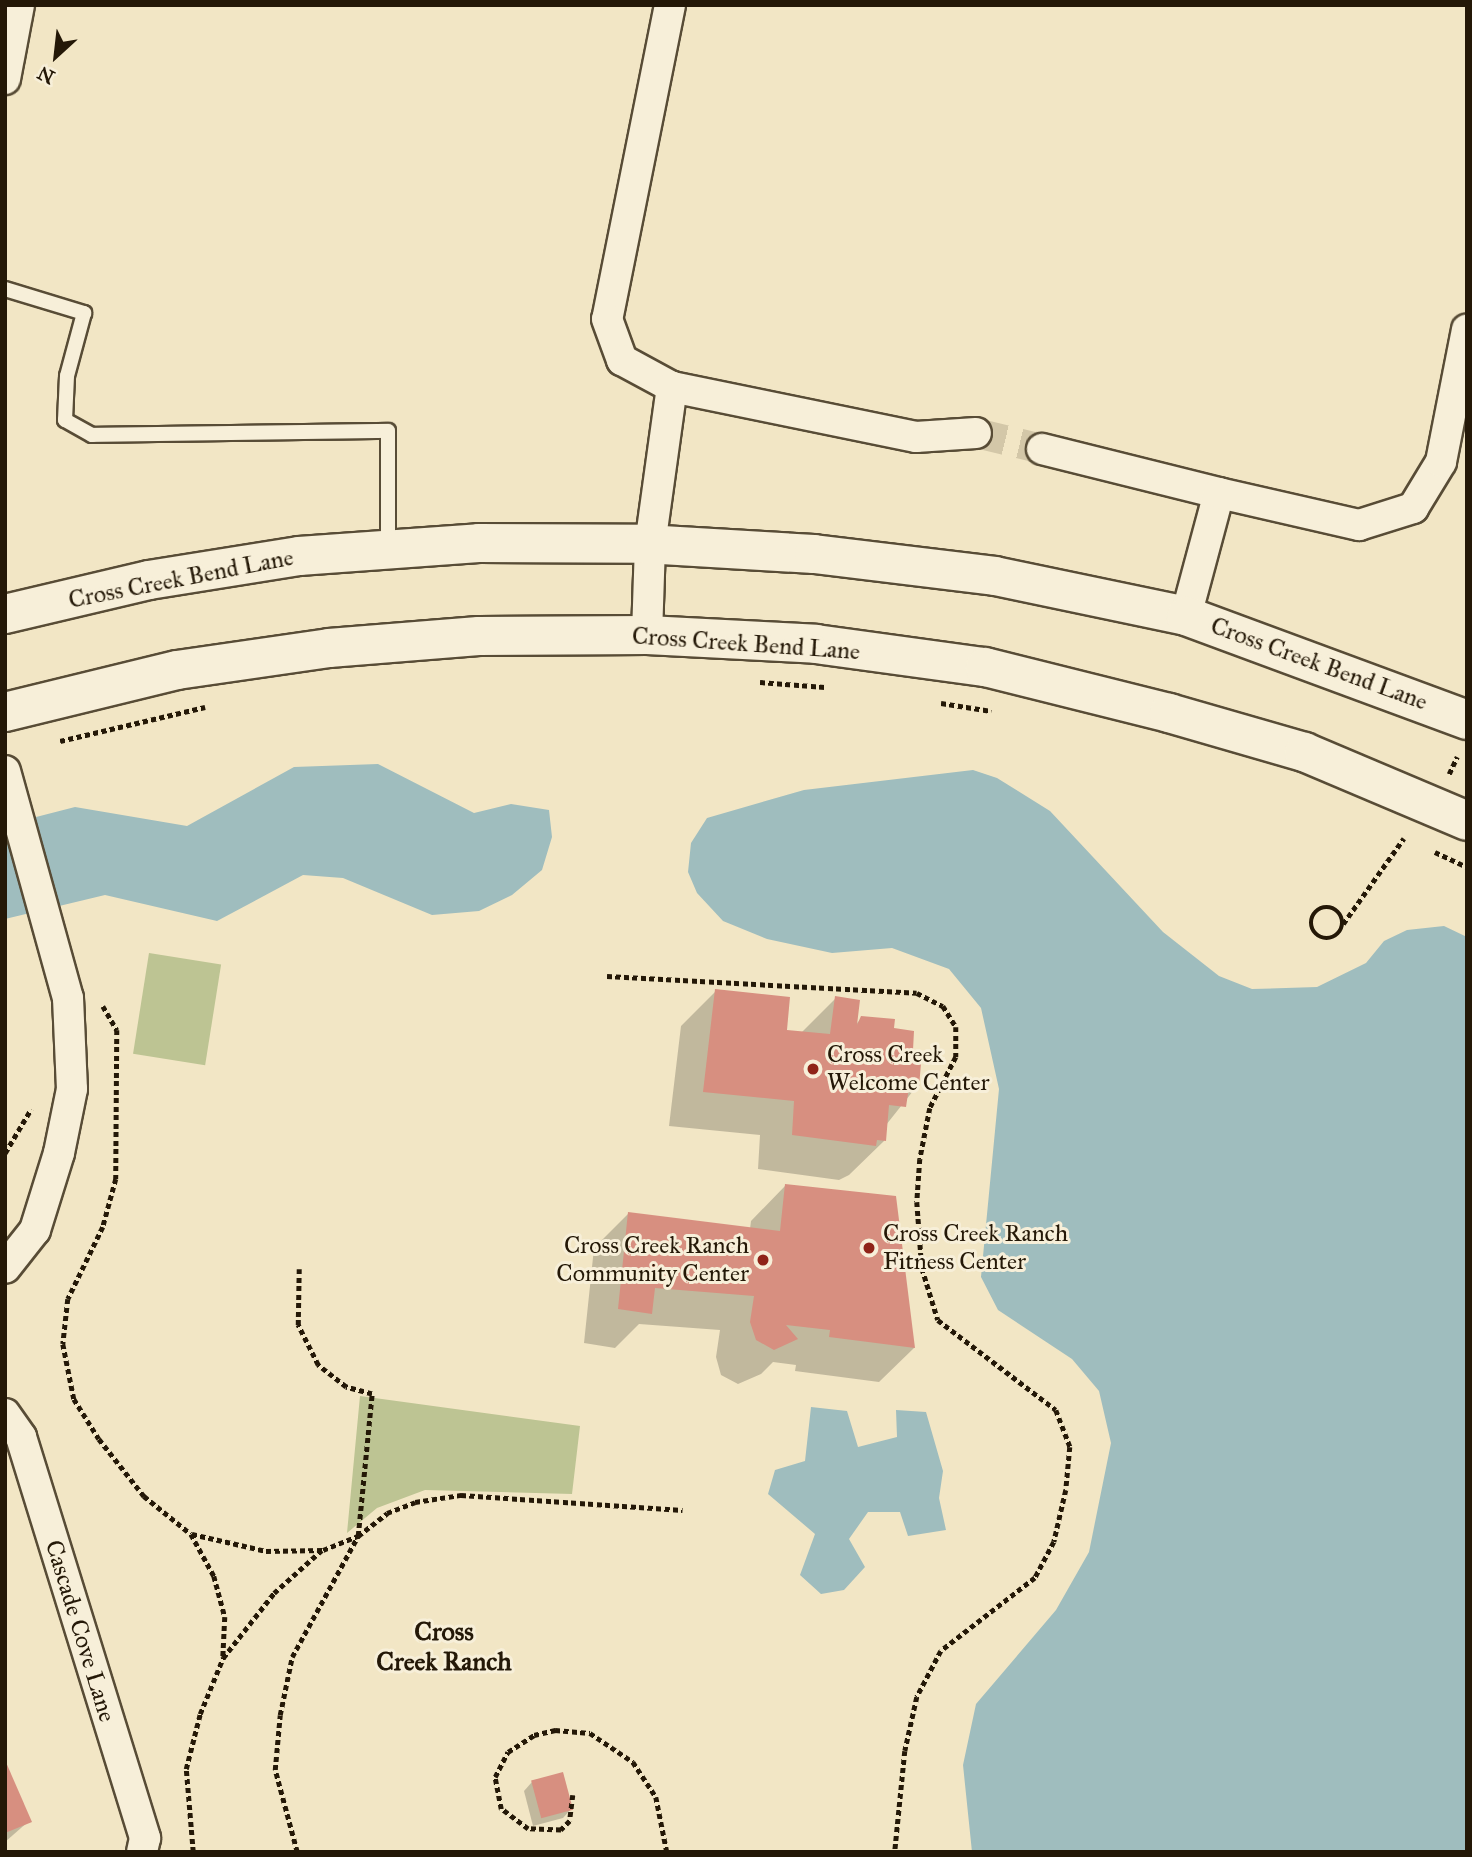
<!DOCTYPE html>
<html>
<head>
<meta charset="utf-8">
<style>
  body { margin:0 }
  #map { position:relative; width:1472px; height:1857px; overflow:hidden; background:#f2e6c5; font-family:"IM FELL Great Primer",serif }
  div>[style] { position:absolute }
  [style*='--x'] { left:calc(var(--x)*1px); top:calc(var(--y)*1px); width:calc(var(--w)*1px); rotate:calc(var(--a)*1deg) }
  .green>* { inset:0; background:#bdc493; transform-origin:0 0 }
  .water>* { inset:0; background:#9fbdbe }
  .shadow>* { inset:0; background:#0003 }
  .building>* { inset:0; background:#d78f80; transform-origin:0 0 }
  .minor-tunnel>* { height:30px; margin-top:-15px; transform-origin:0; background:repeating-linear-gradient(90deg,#d3c7a8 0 30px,transparent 0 45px) }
  .path>* { height:4.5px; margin-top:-2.25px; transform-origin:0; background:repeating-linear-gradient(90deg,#241807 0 5px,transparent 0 8.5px) }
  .path>.ring { margin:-2.25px; padding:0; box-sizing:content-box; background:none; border:4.5px solid #241807; border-radius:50% }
  .roads { filter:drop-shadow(2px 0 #584c36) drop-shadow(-2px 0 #584c36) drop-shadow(0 2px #584c36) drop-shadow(0 -2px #584c36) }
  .service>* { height:14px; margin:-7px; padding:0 7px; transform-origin:7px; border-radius:7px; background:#f7efd9 }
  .minor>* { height:30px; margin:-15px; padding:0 15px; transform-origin:15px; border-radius:15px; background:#f7efd9 }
  .secondary>* { height:38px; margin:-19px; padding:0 19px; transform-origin:19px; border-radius:19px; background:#f7efd9 }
  .dots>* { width:19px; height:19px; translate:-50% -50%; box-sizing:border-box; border:4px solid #f7efd9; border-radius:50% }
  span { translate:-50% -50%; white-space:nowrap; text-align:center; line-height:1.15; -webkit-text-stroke:6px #f7efd9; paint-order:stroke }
  .street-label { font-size:24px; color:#241807 }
  .poi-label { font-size:24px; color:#241807 }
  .left { translate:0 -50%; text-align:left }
  .right { translate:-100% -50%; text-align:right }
  .neighbourhood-label { font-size:26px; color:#241807; font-weight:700 }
  .frame { position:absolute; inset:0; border:7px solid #241807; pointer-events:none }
  .north { position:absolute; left:21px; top:21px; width:70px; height:70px; -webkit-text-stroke:5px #f7efd9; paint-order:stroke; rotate:207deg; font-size:19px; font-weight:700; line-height:28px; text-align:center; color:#241807 }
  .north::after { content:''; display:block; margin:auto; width:24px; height:32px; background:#241807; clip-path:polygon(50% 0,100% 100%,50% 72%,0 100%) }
</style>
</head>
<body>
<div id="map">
  <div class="green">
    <div style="left:149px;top:953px;width:73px;height:102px;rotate:9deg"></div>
    <div style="clip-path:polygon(360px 1396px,580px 1426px,572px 1494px,425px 1490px,377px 1508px,347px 1533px)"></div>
  </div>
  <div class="water">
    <div style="clip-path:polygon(378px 764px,474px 813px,511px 804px,549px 810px,552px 837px,542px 870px,512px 895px,479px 911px,432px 915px,343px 878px,303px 875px,217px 921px,105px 895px,5px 919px,5px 825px,75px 807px,187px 826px,294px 767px)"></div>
    <div style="clip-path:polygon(973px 770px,997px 778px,1050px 811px,1163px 932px,1219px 976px,1252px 989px,1317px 987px,1366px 963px,1384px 941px,1407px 930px,1444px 926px,1467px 937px,1467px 1852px,972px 1852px,963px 1765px,976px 1704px,1056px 1610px,1089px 1552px,1111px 1443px,1099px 1391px,1072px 1359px,998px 1310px,981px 1277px,999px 1089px,981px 1008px,949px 969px,892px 948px,832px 953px,767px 939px,723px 921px,697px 893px,688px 872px,691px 843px,707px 818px,804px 790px)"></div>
    <div style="clip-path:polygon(811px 1407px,847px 1411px,858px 1447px,897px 1437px,896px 1410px,926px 1412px,943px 1471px,939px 1498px,946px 1530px,908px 1536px,900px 1512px,868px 1512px,849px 1539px,865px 1567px,844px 1590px,821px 1594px,800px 1575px,815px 1534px,768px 1494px,775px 1470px,805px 1461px)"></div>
  </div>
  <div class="shadow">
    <div style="clip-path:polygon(716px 991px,785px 1032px,801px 1033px,836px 998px,856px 1024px,862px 1018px,893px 1029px,911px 1052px,917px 1086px,886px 1125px,884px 1141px,849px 1175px,839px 1180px,758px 1169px,760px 1135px,669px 1126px,681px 1026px)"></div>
    <div style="clip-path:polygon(785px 1186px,894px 1197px,914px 1348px,879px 1382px,795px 1371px,796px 1365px,773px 1362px,761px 1374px,738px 1384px,721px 1375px,716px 1357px,720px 1330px,639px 1324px,615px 1348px,584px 1343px,594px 1248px,629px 1213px,750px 1229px,751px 1221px)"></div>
    <div style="clip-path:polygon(5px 1764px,29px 1821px,5px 1842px)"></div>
    <div style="clip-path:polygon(532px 1782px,571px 1809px,563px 1818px,533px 1826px,524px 1791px)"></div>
  </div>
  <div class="building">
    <div style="clip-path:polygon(715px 989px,790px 997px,787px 1030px,830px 1034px,835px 996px,860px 1000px,857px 1025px,861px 1016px,895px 1019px,894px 1028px,914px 1031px,913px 1050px,922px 1052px,919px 1087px,909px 1087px,906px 1107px,889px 1105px,886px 1141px,877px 1140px,876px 1146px,792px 1135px,794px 1101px,703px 1092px)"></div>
    <div style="clip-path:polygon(785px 1184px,896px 1196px,915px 1348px,829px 1337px,830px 1330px,786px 1325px,798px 1339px,774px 1350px,756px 1340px,750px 1322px,754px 1296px,655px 1288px,652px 1314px,618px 1309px,628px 1212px,780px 1231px)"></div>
    <div style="clip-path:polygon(5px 1760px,32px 1822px,5px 1833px)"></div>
    <div style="left:563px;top:1772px;width:39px;height:33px;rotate:75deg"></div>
  </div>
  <div class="minor-tunnel">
    <div style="--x:976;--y:433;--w:68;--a:13.6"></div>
  </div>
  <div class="path">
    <div style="--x:760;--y:682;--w:65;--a:4.4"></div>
    <div style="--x:941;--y:703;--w:51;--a:9.1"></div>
    <div style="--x:60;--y:741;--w:149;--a:-13.2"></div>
    <div style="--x:1449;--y:774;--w:19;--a:-65"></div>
    <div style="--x:1435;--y:852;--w:35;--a:25"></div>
    <div class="ring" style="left:1311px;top:907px;width:27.5px;height:27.5px"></div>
    <div style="--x:1343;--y:924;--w:105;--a:-54.7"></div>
    <div style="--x:607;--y:976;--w:310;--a:3.1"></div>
    <div style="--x:917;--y:993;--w:29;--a:27"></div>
    <div style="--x:943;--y:1006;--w:25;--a:58"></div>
    <div style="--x:956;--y:1027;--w:30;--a:90"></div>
    <div style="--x:956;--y:1057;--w:57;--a:117"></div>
    <div style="--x:930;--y:1108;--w:52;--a:101.1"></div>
    <div style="--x:920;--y:1159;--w:43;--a:94"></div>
    <div style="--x:917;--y:1202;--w:66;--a:85.7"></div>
    <div style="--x:922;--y:1268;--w:54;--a:72.9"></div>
    <div style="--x:938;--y:1320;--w:148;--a:37.3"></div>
    <div style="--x:1056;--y:1410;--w:40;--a:69"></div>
    <div style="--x:1070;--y:1447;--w:43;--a:95.3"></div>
    <div style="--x:1066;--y:1490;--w:53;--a:103"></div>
    <div style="--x:1054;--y:1542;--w:41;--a:117.8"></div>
    <div style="--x:1035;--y:1578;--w:119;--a:142.2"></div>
    <div style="--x:941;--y:1651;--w:52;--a:117.6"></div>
    <div style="--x:917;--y:1697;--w:55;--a:102.5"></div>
    <div style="--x:905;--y:1751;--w:101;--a:95.7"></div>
    <div style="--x:103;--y:1006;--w:28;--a:60"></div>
    <div style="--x:117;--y:1030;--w:149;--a:90.4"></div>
    <div style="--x:116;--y:1179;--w:50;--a:105.2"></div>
    <div style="--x:103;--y:1227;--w:80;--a:115.9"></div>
    <div style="--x:68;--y:1299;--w:45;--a:96.3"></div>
    <div style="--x:63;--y:1344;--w:56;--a:78.7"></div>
    <div style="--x:74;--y:1399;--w:47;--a:58"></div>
    <div style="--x:99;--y:1439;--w:73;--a:51.7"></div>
    <div style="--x:144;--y:1496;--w:60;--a:39"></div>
    <div style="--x:191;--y:1534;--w:48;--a:61.3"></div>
    <div style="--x:214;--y:1576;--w:42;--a:75"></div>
    <div style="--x:225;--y:1617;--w:41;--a:92.8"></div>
    <div style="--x:5;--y:1153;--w:51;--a:-59.4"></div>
    <div style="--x:192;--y:1534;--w:76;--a:12.9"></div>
    <div style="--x:266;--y:1551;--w:57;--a:-1"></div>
    <div style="--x:323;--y:1550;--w:38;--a:-22"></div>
    <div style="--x:358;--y:1536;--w:143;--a:-84.4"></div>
    <div style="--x:372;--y:1394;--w:27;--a:-165"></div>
    <div style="--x:346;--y:1387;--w:36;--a:-142"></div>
    <div style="--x:318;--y:1365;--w:45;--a:-116.6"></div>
    <div style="--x:298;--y:1325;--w:56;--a:-89"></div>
    <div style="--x:573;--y:1795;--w:26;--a:97"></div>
    <div style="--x:570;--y:1821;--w:13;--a:135"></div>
    <div style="--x:561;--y:1830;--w:33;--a:-178"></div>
    <div style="--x:528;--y:1829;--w:34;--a:-143"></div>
    <div style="--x:501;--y:1809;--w:33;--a:-101"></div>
    <div style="--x:495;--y:1777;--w:28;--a:-63"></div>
    <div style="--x:508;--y:1752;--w:31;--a:-33"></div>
    <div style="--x:534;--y:1735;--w:22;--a:-13"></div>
    <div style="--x:555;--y:1730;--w:35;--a:5"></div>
    <div style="--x:590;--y:1733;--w:52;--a:34"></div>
    <div style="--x:633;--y:1762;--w:42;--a:56.7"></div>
    <div style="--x:656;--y:1797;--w:56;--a:78.7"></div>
    <div style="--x:193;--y:1852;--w:83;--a:-94.8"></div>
    <div style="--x:186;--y:1769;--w:57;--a:-75.7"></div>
    <div style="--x:200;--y:1714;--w:61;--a:-67.7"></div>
    <div style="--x:223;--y:1658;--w:83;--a:-51.9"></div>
    <div style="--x:274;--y:1593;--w:64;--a:-41.9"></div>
    <div style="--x:297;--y:1852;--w:85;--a:-105"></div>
    <div style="--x:275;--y:1770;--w:55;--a:-84.8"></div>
    <div style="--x:280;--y:1715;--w:59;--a:-78.3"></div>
    <div style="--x:292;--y:1657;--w:138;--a:-61.4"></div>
    <div style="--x:358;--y:1536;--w:37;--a:-38"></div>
    <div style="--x:387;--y:1513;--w:30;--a:-21"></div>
    <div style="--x:415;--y:1502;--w:47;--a:-8.7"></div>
    <div style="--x:461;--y:1495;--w:222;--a:3.9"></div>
  </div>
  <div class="roads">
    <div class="service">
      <div style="--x:5;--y:289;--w:83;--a:16.9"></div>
      <div style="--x:84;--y:313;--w:65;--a:105.1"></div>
      <div style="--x:67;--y:376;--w:44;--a:92.6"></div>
      <div style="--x:65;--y:420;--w:31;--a:29"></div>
      <div style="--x:92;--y:435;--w:296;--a:-0.8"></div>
      <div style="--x:388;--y:431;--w:117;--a:90"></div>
    </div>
    <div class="minor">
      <div style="--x:670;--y:5;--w:320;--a:101.3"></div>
      <div style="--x:607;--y:319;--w:44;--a:69.9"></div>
      <div style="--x:622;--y:360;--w:57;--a:28.4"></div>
      <div style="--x:672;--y:387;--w:249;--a:11.6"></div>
      <div style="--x:916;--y:437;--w:60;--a:-3.8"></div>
      <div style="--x:5;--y:79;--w:75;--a:-79.3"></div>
      <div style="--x:1042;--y:449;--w:182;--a:14"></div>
      <div style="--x:1186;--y:616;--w:127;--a:-75"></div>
      <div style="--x:1219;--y:493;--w:144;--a:12.9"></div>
      <div style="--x:1359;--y:525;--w:57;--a:-17.5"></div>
      <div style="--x:1413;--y:508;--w:54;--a:-58.7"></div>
      <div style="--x:1441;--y:462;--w:135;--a:-78.9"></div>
      <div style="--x:647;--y:635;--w:90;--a:-88.1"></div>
      <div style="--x:650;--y:545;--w:160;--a:-82.1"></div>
      <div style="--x:5;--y:771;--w:236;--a:74.5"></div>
      <div style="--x:68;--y:998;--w:91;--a:87.5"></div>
      <div style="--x:72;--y:1089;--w:65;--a:101.5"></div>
      <div style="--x:59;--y:1153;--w:81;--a:107.3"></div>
      <div style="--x:35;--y:1230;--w:48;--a:128.3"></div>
      <div style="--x:5;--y:1414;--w:28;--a:55"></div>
      <div style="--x:21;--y:1437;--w:420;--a:72.8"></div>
      <div style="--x:145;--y:1838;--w:14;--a:102"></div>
    </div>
    <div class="secondary">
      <div style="--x:5;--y:614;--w:148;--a:-13.3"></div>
      <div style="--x:149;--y:580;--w:152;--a:-9.1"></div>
      <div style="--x:299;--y:556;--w:180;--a:-4.1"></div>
      <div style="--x:479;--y:543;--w:166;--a:0.3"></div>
      <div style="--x:645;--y:544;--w:169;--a:3.4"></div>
      <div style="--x:814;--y:554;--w:182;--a:6.9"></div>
      <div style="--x:995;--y:576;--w:195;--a:11.8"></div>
      <div style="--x:1186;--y:616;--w:300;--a:20.3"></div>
      <div style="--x:5;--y:712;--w:177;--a:-13.7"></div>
      <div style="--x:177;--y:670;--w:154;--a:-8.2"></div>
      <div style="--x:329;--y:648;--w:150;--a:-4.6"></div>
      <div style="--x:479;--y:636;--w:168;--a:-0.3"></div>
      <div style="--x:647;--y:635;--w:169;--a:3"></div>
      <div style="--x:816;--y:644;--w:171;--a:7.8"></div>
      <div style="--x:985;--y:667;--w:190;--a:14"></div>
      <div style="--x:1169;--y:713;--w:141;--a:16.1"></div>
      <div style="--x:1304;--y:752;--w:177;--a:22.9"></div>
    </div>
  </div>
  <div class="dots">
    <div style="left:813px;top:1069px;background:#8f2418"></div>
    <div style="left:869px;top:1248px;background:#8f2418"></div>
    <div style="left:763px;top:1260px;background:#8f2418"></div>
  </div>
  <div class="street-label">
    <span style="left:181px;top:579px;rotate:-11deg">Cross Creek Bend Lane</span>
    <span style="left:746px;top:644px;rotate:4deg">Cross Creek Bend Lane</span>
    <span style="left:1319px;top:664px;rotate:20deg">Cross Creek Bend Lane</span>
    <span style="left:80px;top:1631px;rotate:73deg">Cascade Cove Lane</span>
  </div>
  <div class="poi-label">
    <span class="left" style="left:827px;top:1069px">Cross Creek<br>Welcome Center</span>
    <span class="left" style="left:883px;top:1248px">Cross Creek Ranch<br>Fitness Center</span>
    <span class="right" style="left:749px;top:1260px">Cross Creek Ranch<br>Community Center</span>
  </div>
  <div class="neighbourhood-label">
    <span style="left:444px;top:1647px">Cross<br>Creek Ranch</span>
  </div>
  <div class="frame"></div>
  <div class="north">N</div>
</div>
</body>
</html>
